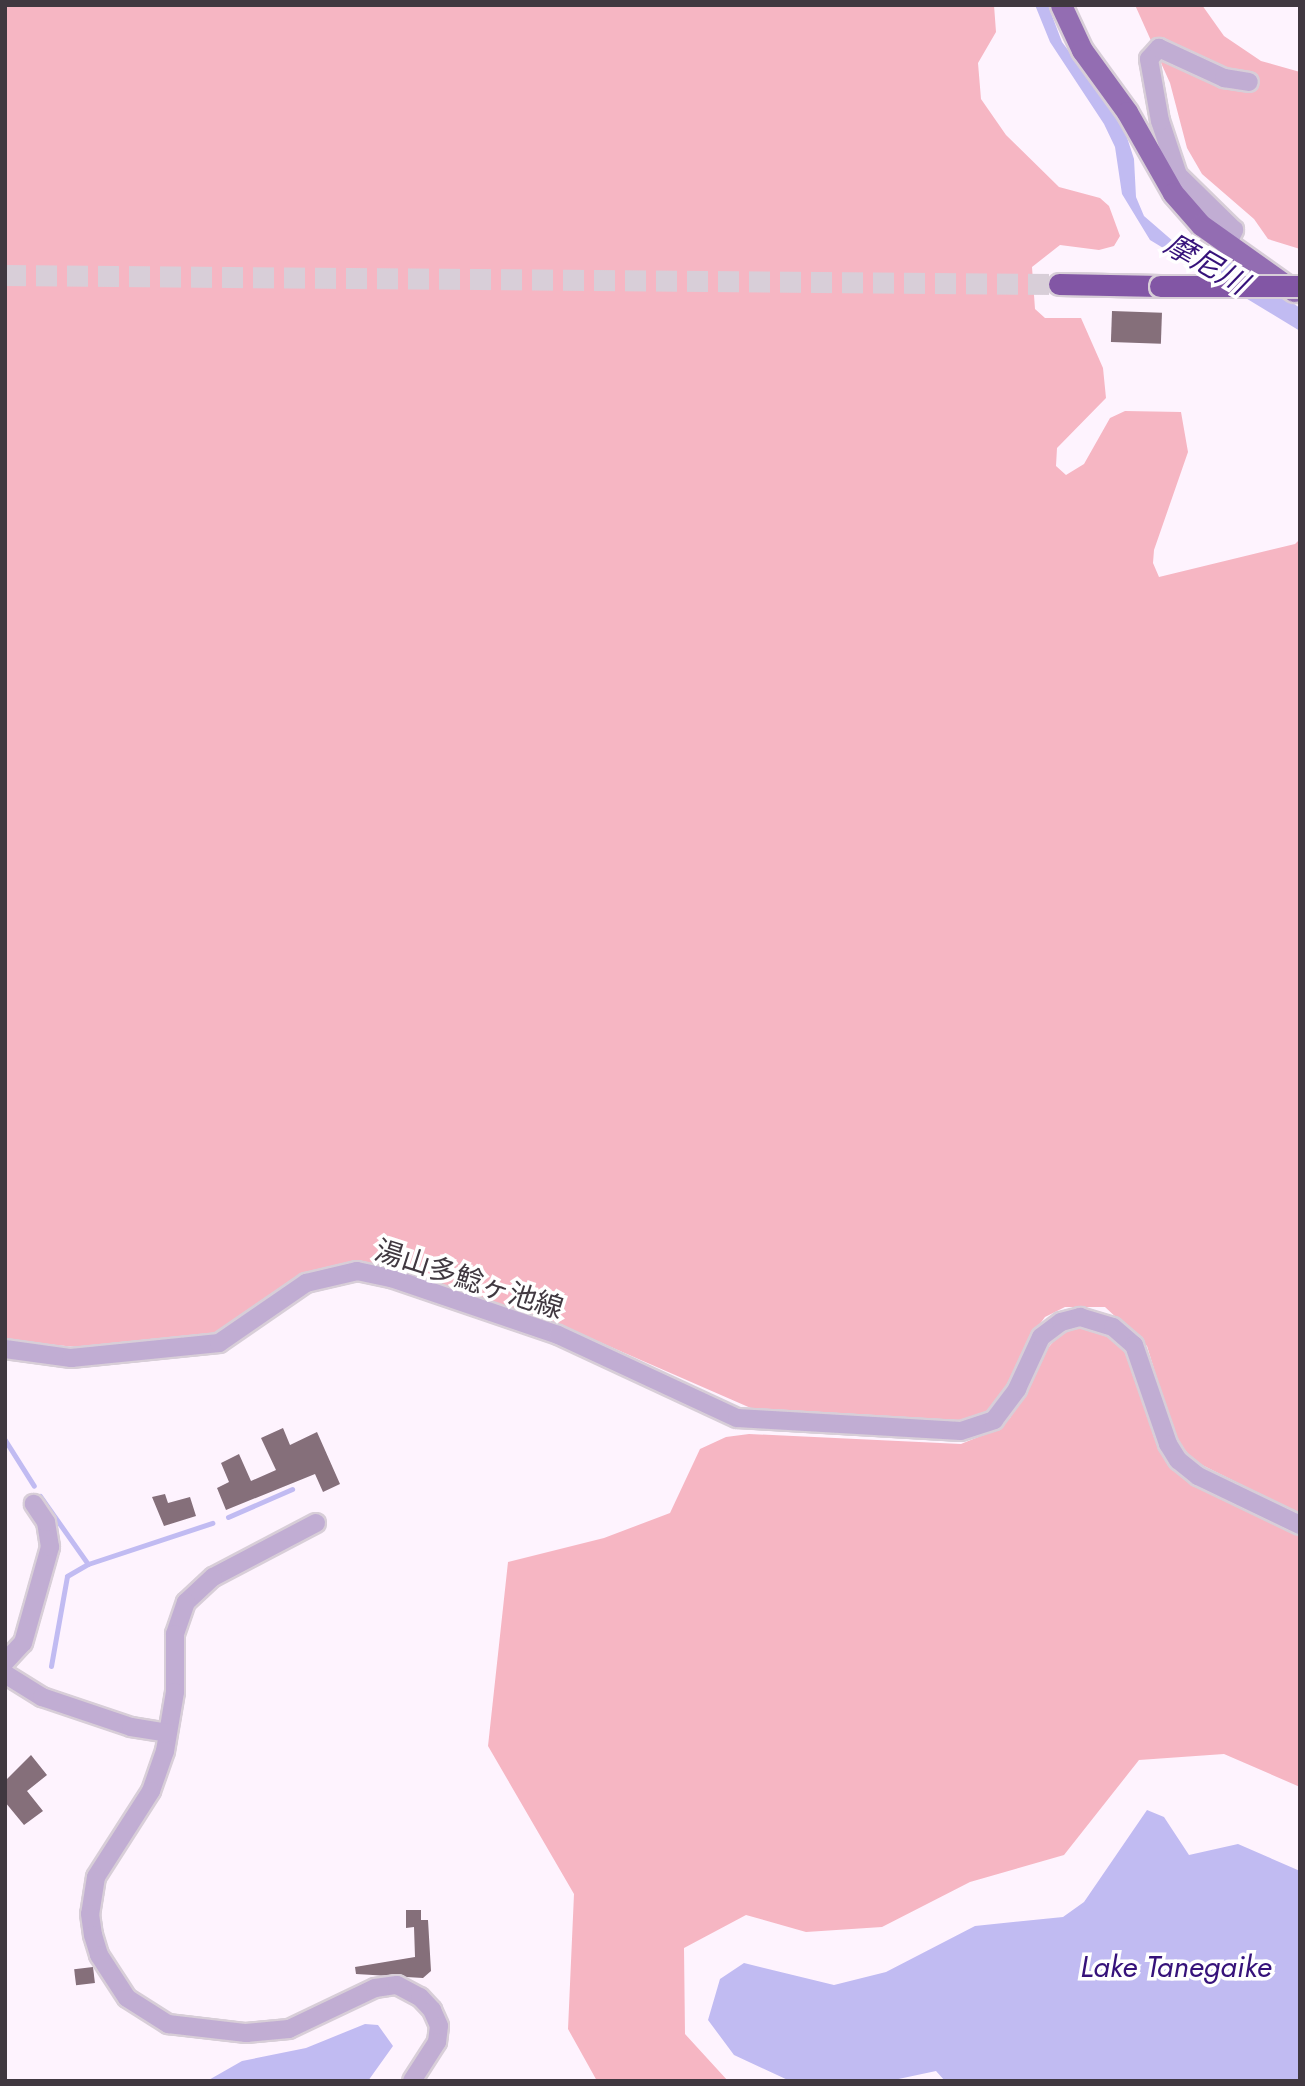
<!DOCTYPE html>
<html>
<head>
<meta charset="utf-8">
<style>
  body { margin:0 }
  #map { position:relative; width:1305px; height:2086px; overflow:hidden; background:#fef3fe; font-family:Jost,"Noto Sans JP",sans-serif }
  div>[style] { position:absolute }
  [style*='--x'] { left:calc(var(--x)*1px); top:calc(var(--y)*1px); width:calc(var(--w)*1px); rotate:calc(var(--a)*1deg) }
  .green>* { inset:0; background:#f6b6c3 }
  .water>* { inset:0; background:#c1bbf2 }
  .stream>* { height:5px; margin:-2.5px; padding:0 2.5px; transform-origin:2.5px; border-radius:2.5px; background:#c1bbf2 }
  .building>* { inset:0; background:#856f7a; transform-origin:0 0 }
  .highway-tunnel>* { height:21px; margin-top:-10.5px; transform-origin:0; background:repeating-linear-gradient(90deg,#d8ced8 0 21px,transparent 0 31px) }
  .roads { filter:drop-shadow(2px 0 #d8ced8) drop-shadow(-2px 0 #d8ced8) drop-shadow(0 2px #d8ced8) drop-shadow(0 -2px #d8ced8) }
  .minor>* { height:18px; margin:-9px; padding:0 9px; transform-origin:9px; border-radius:9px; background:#c1add3 }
  .major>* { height:21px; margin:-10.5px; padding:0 10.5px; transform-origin:10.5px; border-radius:10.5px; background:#936db2 }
  .highway>* { height:21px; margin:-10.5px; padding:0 10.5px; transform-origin:10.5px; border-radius:10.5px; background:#8256a5 }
  .bridges { filter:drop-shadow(2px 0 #d8ced8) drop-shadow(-2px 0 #d8ced8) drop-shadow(0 2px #d8ced8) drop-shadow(0 -2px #d8ced8) }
  .highway-bridge>* { height:21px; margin:-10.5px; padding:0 10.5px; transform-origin:10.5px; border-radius:10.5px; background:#8256a5 }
  span { translate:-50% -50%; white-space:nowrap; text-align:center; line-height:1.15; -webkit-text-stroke:7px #fff; paint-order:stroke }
  .street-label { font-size:28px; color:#403840 }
  .water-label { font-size:30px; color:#36127a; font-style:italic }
  .frame { position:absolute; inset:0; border:7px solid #403840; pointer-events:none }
</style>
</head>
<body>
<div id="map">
  <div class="green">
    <div style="clip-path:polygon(5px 5px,994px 5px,996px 32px,978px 63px,981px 99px,1006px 135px,1059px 187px,1100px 198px,1109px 206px,1120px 236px,1114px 246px,1099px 250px,1060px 245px,1032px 267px,1035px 309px,1045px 318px,1081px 318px,1103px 368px,1106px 398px,1057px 448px,1056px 466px,1066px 475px,1084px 464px,1110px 418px,1125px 411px,1181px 412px,1188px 452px,1154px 550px,1153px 563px,1159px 577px,1295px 544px,1300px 539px,1300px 1514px,1194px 1461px,1175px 1438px,1147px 1346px,1105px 1307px,1065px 1307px,1045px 1317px,1030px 1337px,1003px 1396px,980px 1418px,960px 1424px,753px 1409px,588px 1337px,365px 1263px,322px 1269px,236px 1326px,210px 1337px,76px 1347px,5px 1340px)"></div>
    <div style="clip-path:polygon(1135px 5px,1202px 5px,1224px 36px,1261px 61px,1300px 72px,1300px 249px,1268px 239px,1254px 219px,1202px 174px,1187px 148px,1170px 83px)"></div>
    <div style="clip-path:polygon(1091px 1324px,1114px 1338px,1130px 1357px,1154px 1437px,1166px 1461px,1191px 1481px,1300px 1535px,1300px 1787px,1224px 1754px,1139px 1760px,1064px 1855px,970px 1882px,882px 1927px,806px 1932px,746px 1915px,684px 1948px,685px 2034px,728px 2081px,597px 2081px,568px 2029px,574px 1894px,488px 1746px,508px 1562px,604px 1538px,670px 1513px,700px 1449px,726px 1437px,749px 1434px,961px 1444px,988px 1433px,1010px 1418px,1048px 1348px,1066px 1327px)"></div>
  </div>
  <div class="water">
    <div style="clip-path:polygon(1035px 5px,1048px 5px,1062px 42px,1122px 122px,1134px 159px,1136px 197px,1144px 216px,1174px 242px,1237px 265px,1300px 308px,1300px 331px,1150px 240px,1122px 194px,1115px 147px,1104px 124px,1050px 42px)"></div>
    <div style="clip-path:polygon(1147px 1810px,1164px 1817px,1189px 1855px,1238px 1844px,1300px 1871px,1300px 2081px,945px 2081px,936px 2071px,889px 2081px,790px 2081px,734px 2055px,708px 2020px,720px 1979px,744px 1963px,834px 1985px,886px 1972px,975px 1926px,1063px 1917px,1084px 1902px)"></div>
    <div style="clip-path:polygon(365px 2024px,378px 2025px,393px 2046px,368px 2081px,207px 2081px,242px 2061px,306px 2048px)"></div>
  </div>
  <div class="stream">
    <div style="--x:5;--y:1440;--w:54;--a:57.8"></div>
    <div style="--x:40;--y:1496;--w:83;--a:54.8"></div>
    <div style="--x:228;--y:1517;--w:70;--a:-23.6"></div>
    <div style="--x:51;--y:1666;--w:91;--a:-79.9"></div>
    <div style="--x:67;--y:1576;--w:24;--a:-30"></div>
    <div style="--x:88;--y:1564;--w:131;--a:-18.3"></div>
  </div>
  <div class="building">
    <div style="left:1112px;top:311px;width:50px;height:31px;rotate:2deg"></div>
    <div style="clip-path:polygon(283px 1428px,290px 1445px,317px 1432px,340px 1484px,323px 1492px,315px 1474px,226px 1510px,217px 1488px,229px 1482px,221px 1463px,239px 1454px,251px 1481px,276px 1470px,261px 1438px)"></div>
    <div style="clip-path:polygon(165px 1494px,168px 1503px,190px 1497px,196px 1516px,164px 1526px,152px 1497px)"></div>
    <div style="clip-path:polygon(31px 1755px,47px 1775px,27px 1791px,43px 1811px,24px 1825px,5px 1802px,5px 1781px)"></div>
    <div style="clip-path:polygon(406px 1910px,421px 1910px,421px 1920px,428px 1920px,431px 1971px,423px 1978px,356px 1974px,355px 1967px,415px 1957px,414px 1927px,406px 1928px)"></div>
    <div style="left:93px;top:1967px;width:16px;height:19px;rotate:83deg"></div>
  </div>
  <div class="highway-tunnel">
    <div style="--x:5;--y:275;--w:1054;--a:0.49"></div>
  </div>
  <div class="roads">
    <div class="minor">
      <div style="--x:1227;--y:245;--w:17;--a:-65"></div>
      <div style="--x:1234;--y:230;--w:78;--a:-135.5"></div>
      <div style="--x:1178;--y:175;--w:57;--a:-108.4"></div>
      <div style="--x:1160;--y:121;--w:63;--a:-100.1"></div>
      <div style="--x:1149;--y:59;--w:15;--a:-48"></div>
      <div style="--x:1159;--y:48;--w:72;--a:24.8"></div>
      <div style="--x:1224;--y:78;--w:25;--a:9"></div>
      <div style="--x:5;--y:1349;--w:67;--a:7.8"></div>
      <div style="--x:71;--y:1358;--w:149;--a:-5.8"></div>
      <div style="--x:219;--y:1343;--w:106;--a:-34.6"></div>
      <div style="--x:306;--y:1283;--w:52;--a:-13.2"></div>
      <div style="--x:357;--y:1271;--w:35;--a:12"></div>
      <div style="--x:391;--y:1278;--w:176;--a:18.8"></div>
      <div style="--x:558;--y:1335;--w:197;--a:24.9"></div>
      <div style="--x:737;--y:1418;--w:224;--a:3.3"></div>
      <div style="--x:961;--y:1431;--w:35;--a:-18"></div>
      <div style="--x:994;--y:1420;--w:39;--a:-53"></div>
      <div style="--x:1017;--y:1389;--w:57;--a:-65.2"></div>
      <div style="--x:1041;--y:1337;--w:25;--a:-37"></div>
      <div style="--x:1061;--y:1322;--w:20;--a:-15"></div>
      <div style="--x:1080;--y:1317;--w:34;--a:17"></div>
      <div style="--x:1113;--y:1327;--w:28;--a:41"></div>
      <div style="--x:1134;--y:1345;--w:105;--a:71"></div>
      <div style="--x:1168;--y:1444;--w:19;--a:58"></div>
      <div style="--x:1178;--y:1460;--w:26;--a:39"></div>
      <div style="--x:1198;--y:1476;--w:113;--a:25.7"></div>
      <div style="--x:316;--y:1523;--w:116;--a:152.3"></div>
      <div style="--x:213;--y:1577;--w:37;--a:137"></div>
      <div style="--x:186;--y:1602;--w:34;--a:109"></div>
      <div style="--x:175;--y:1634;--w:58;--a:90"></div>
      <div style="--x:175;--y:1692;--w:60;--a:99.6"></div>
      <div style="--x:165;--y:1751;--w:42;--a:109.3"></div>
      <div style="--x:151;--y:1791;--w:102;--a:122.6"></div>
      <div style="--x:96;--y:1877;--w:37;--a:99"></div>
      <div style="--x:90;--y:1914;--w:21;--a:82"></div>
      <div style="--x:93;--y:1935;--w:21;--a:73"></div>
      <div style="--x:99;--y:1955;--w:51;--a:56.9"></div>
      <div style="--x:127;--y:1998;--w:49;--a:32.4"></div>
      <div style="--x:168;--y:2024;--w:79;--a:6.6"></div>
      <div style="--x:246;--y:2033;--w:43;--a:-5.3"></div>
      <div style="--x:289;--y:2029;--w:95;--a:-25.5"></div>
      <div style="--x:375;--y:1988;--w:22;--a:-8"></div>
      <div style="--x:397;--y:1985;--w:26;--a:28"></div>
      <div style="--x:420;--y:1997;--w:18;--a:47"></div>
      <div style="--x:432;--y:2010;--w:17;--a:66"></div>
      <div style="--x:439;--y:2026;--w:16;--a:97"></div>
      <div style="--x:437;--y:2042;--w:46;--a:122.7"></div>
      <div style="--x:5;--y:1662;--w:26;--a:-47"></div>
      <div style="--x:23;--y:1643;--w:100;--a:-74.3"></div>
      <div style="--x:50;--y:1547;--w:25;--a:-99"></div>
      <div style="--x:46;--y:1522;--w:22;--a:-124"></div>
      <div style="--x:5;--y:1674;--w:44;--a:31.9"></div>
      <div style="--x:42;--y:1697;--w:94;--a:18.6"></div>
      <div style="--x:131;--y:1727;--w:37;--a:9"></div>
    </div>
    <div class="major">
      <div style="--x:1061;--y:5;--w:50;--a:65"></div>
      <div style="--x:1082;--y:50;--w:77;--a:54"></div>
      <div style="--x:1127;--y:112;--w:93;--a:60.4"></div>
      <div style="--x:1173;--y:193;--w:43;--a:48.8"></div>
      <div style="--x:1201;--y:225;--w:114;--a:35.4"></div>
    </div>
    <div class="highway">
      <div style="--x:1059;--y:284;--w:101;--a:1.1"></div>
    </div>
  </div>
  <div class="bridges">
    <div class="highway-bridge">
      <div style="--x:1160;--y:286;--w:140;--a:0"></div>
    </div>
  </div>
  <div class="street-label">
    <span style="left:469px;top:1280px;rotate:18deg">湯山多鯰ヶ池線</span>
  </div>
  <div class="water-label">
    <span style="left:1206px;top:264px;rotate:30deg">摩尼川</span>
    <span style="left:1176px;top:1967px">Lake Tanegaike</span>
  </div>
  <div class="frame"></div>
</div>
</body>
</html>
